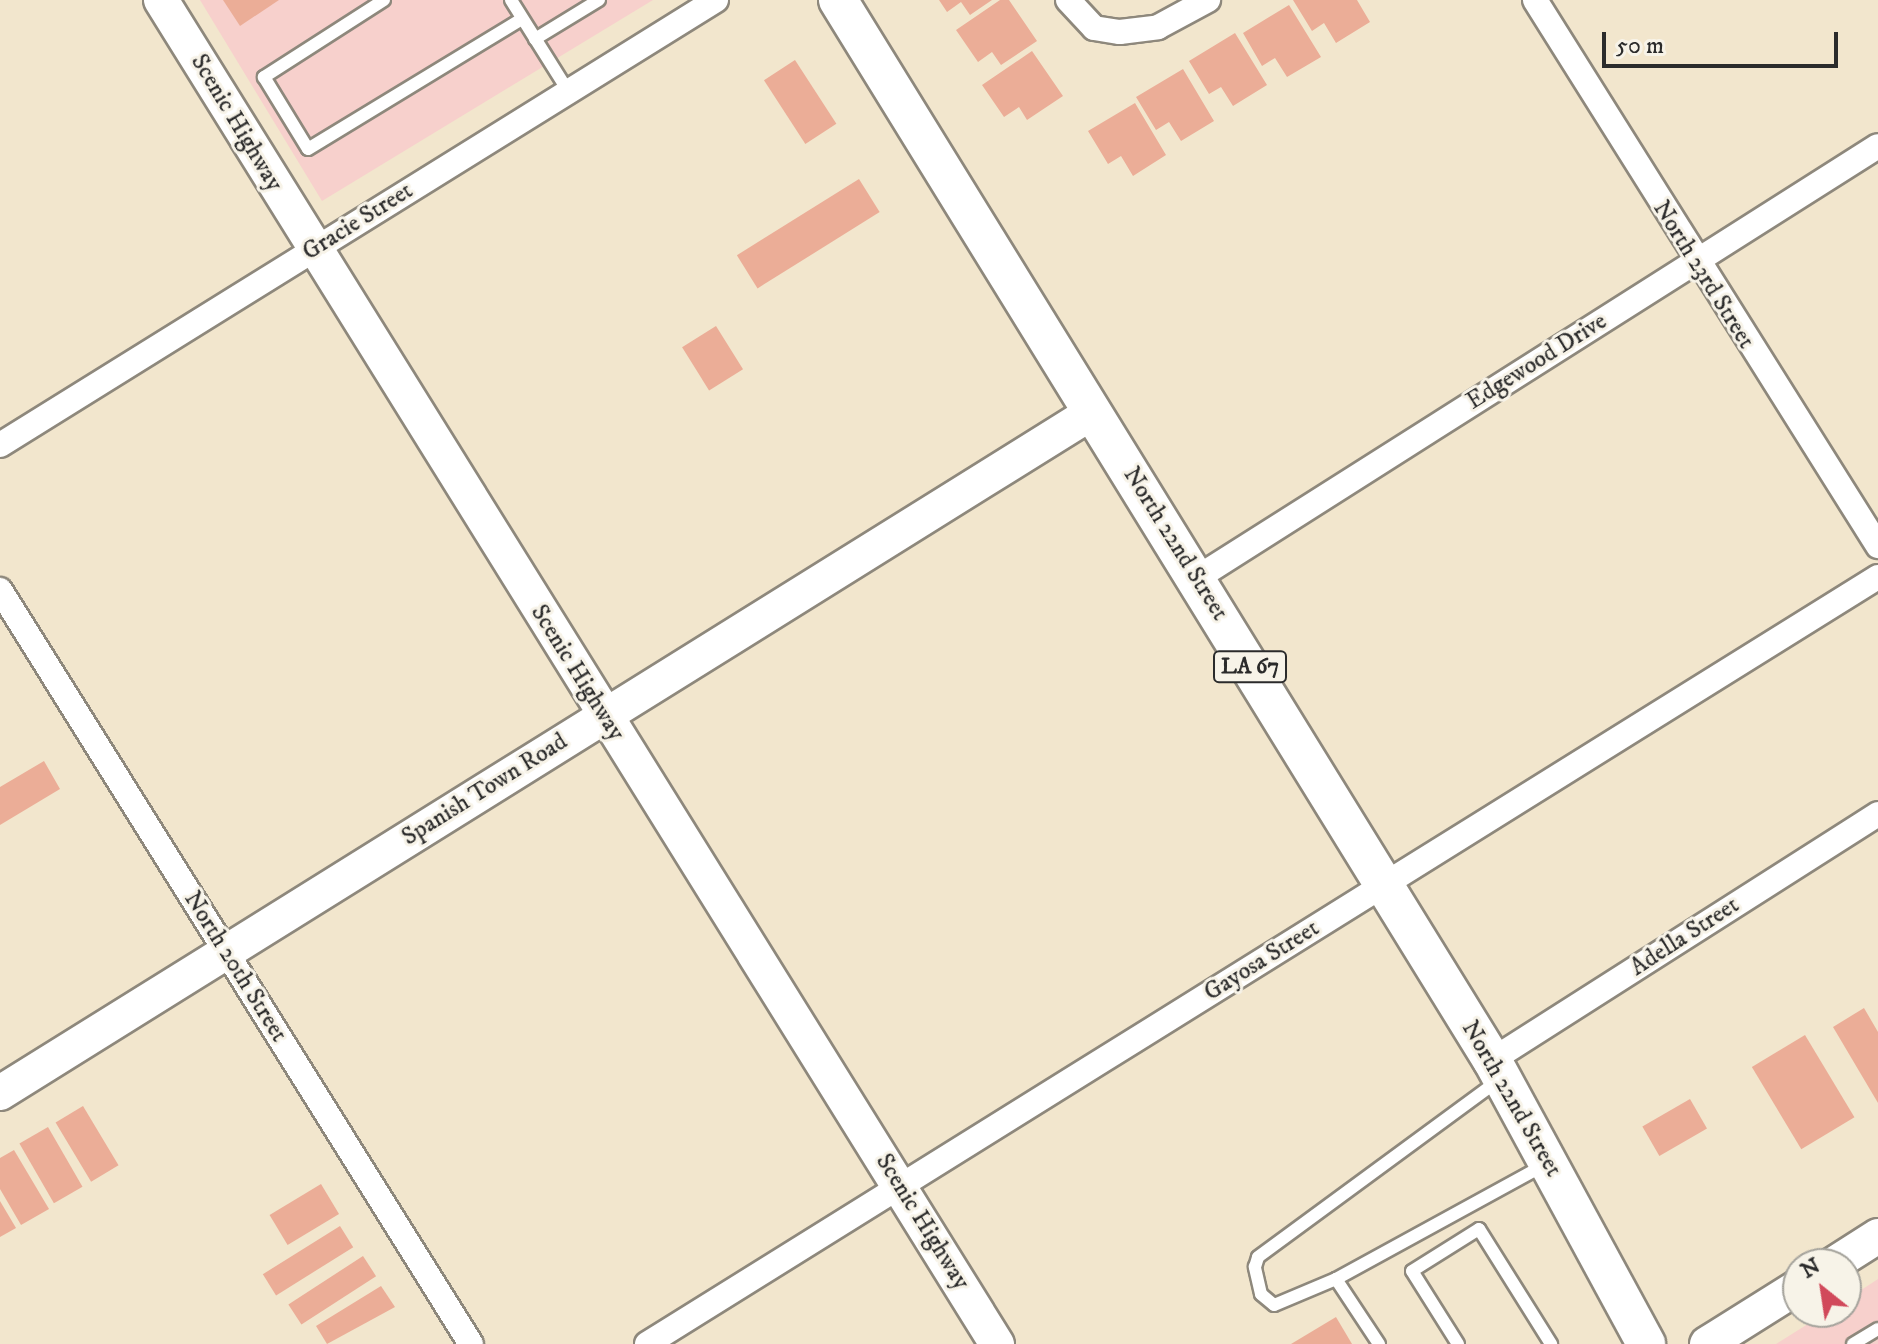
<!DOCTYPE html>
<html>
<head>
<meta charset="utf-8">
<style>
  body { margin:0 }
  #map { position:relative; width:1878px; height:1344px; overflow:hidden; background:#f2e6cd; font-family:"IM FELL DW Pica",serif }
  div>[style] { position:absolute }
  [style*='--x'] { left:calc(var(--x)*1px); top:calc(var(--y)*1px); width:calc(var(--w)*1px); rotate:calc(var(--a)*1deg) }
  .built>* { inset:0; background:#f7d0cc }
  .building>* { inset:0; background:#ebad97; transform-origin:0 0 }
  .roads { filter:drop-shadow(2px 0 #8e887c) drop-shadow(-2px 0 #8e887c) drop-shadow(0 2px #8e887c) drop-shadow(0 -2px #8e887c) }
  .lane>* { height:12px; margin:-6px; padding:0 6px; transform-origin:6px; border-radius:6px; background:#fff }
  .street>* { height:24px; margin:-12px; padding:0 12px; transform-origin:12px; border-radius:12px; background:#fff }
  .secondary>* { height:34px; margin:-17px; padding:0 17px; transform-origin:17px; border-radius:17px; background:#fff }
  .primary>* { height:38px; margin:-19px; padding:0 19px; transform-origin:19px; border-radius:19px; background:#fff }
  span { translate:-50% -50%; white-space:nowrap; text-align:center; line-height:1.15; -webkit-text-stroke:6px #f7f3e8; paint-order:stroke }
  .shield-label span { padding:2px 6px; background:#f7f3e8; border:2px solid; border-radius:6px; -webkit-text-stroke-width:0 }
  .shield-label { font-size:22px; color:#2b2b2b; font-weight:700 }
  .street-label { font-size:24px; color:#2b2b2b }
  .north { position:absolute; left:1782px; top:1248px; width:80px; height:80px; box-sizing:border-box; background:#f7f3e8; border:2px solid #a5a39c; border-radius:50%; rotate:330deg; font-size:22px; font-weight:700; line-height:32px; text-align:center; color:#2b2b2b }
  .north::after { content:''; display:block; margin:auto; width:28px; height:36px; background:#d1495b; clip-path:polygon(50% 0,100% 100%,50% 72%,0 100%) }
  .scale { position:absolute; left:1602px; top:32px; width:236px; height:36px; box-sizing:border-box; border:4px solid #2b2b2b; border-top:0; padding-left:10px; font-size:24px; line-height:28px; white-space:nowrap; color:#2b2b2b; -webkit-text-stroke:6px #f7f3e8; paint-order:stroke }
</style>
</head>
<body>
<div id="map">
  <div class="built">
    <div style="clip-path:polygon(200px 0,653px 0,322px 201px)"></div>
    <div style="clip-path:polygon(1878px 1279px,1878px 1344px,1776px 1344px,1827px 1312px,1846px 1312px,1846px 1300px)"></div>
  </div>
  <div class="building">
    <div style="clip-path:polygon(223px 0,279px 0,240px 26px)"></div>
    <div style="clip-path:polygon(939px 0,992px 0,970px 15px,961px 2px,947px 12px)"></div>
    <div style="clip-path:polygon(1000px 0,1009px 0,1037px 41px,1001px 65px,992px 52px,978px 62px,956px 30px)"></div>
    <div style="clip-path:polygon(1293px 0,1357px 0,1370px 22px,1336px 43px,1324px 23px,1312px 31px)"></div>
    <div style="clip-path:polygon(1289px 5px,1321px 57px,1287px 77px,1275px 58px,1262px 66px,1243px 33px)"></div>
    <div style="clip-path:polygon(1235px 33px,1267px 85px,1233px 106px,1221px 87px,1209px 94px,1189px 61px)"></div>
    <div style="clip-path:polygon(1032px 51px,1063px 96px,1027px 120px,1019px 107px,1004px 117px,982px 85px)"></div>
    <div style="left:795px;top:60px;width:76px;height:37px;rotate:57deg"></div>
    <div style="clip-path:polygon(1183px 69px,1214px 121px,1181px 141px,1169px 122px,1156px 130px,1136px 97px)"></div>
    <div style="clip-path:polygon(1135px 103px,1166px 155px,1133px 176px,1121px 156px,1108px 164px,1088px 131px)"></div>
    <div style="left:859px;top:179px;width:39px;height:144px;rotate:58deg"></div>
    <div style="left:716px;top:326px;width:51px;height:40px;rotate:58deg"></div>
    <div style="clip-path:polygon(44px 761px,60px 789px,0 825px,0 787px)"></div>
    <div style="clip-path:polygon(1864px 1008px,1878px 1032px,1878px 1103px,1833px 1027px)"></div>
    <div style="left:1805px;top:1035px;width:96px;height:62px;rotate:59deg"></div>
    <div style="left:1690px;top:1099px;width:34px;height:55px;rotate:60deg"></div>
    <div style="left:83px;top:1106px;width:69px;height:32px;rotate:59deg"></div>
    <div style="left:48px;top:1127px;width:69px;height:33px;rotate:60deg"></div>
    <div style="clip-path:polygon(14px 1150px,49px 1209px,21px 1225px,0 1189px,0 1158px)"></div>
    <div style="left:321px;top:1184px;width:35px;height:60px;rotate:59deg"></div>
    <div style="clip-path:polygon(0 1201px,16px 1228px,0 1237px)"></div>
    <div style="left:340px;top:1226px;width:25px;height:91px;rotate:58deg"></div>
    <div style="left:363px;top:1256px;width:24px;height:89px;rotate:57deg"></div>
    <div style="clip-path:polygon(381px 1286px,395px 1307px,327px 1344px,316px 1326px)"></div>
    <div style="clip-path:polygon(1336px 1317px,1352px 1344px,1291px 1344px)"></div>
  </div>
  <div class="roads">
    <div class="lane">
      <div style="--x:384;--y:0;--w:143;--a:147.3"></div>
      <div style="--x:264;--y:77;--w:84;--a:58.6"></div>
      <div style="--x:308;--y:149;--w:250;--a:-31.3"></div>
      <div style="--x:511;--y:0;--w:107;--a:57.9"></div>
      <div style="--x:535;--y:39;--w:75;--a:-31.4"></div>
      <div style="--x:1336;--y:1279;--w:67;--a:157.2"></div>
      <div style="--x:1274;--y:1305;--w:17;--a:-140"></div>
      <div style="--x:1261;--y:1294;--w:28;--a:-103"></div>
      <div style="--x:1255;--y:1267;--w:10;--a:-73"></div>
      <div style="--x:1258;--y:1257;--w:299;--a:-36.3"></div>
      <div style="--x:1379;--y:1344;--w:78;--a:-123.5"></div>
      <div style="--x:1336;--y:1279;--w:239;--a:-28.7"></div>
      <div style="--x:1458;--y:1344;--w:86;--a:-122.2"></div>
      <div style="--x:1412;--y:1271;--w:79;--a:-32.1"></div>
      <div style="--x:1479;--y:1229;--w:136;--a:57.9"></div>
      <div style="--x:1853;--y:1344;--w:29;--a:-31"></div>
    </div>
    <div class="street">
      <div style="--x:1068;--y:0;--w:38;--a:47"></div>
      <div style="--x:1094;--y:28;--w:26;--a:9"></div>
      <div style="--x:1120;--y:32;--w:38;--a:-7"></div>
      <div style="--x:1158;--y:27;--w:57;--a:-28.4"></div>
      <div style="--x:1535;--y:0;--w:645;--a:57.86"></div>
      <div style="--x:0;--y:445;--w:843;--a:-31.86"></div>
      <div style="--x:1197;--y:578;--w:806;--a:-32.39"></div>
      <div style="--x:0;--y:590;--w:889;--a:58.01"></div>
      <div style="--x:1492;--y:1060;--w:458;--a:-32.5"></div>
      <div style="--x:647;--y:1344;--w:1450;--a:-31.93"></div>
    </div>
    <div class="secondary">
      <div style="--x:161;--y:0;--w:1583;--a:58.12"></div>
      <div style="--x:0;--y:1093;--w:1288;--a:-31.93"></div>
      <div style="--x:1834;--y:1264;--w:52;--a:-32.5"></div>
      <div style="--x:1707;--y:1344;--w:107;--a:-32.1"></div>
    </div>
    <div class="primary">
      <div style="--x:838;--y:0;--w:1246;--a:58.33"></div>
      <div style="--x:1492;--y:1060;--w:323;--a:61.5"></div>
    </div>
  </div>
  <div class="shield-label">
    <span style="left:1250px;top:667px">LA 67</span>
  </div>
  <div class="street-label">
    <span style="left:236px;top:123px;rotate:59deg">Scenic Highway</span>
    <span style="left:358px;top:222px;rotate:-32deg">Gracie Street</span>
    <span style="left:1703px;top:275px;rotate:58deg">North 23rd Street</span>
    <span style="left:1537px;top:362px;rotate:-32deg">Edgewood Drive</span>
    <span style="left:1175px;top:544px;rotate:58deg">North 22nd Street</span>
    <span style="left:577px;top:673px;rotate:58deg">Scenic Highway</span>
    <span style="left:485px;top:790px;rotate:-32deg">Spanish Town Road</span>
    <span style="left:1685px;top:937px;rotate:-33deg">Adella Street</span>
    <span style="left:1262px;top:961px;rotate:-32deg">Gayosa Street</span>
    <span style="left:235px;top:967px;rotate:58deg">North 20th Street</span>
    <span style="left:1511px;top:1099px;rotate:60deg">North 22nd Street</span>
    <span style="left:922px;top:1222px;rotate:58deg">Scenic Highway</span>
  </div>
  <div class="north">N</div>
  <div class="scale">50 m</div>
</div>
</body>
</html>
